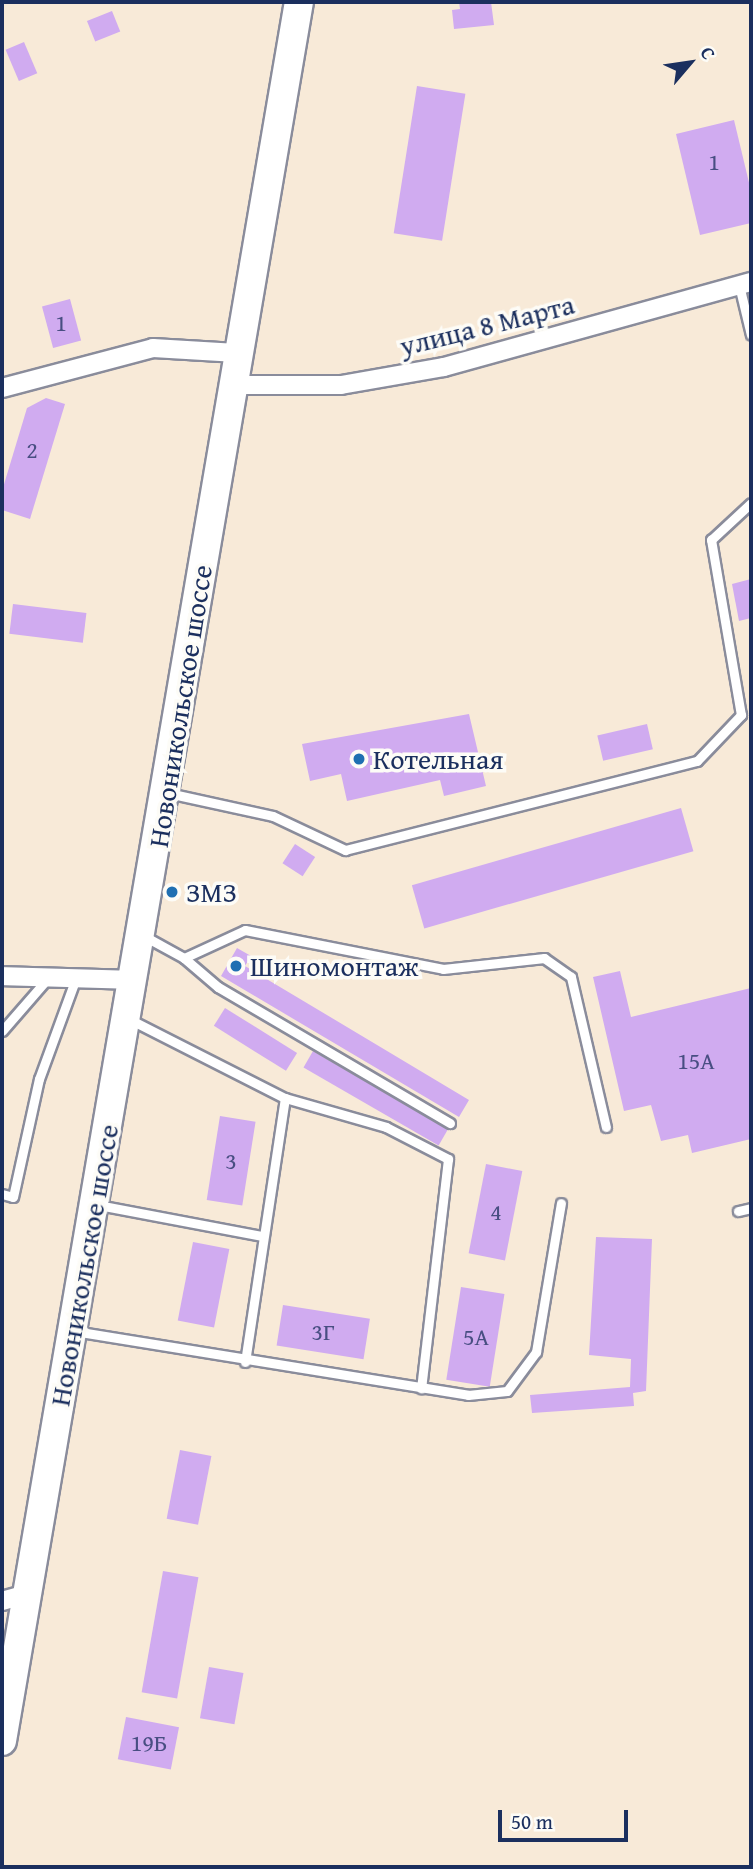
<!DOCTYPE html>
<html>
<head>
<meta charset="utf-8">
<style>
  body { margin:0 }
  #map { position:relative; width:753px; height:1869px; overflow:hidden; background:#f8ead8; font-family:"Gentium Book Plus",serif }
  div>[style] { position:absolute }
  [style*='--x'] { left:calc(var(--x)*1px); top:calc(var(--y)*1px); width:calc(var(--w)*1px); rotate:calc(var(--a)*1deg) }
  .building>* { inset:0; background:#d0abf0; transform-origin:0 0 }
  .roads { filter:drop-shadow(2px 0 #8a8c9b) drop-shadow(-2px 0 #8a8c9b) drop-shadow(0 2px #8a8c9b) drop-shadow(0 -2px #8a8c9b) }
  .service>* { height:9px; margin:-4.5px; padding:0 4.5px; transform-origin:4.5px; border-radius:4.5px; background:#fff }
  .minor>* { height:18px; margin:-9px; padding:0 9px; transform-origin:9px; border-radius:9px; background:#fff }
  .trunk>* { height:28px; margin:-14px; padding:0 14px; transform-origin:14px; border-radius:14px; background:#fff }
  .dots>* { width:19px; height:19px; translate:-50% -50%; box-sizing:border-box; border:4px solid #fdfcf7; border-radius:50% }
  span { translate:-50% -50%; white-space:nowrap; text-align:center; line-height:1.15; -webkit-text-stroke:7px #fdfcf7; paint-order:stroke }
  .number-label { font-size:24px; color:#484e82 }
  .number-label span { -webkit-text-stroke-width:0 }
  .street-label { font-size:28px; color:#1b2f5e }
  .poi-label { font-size:28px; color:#1b2f5e }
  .left { translate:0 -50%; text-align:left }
  .frame { position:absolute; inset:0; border:4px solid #1b2f5e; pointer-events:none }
  .north { position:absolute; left:655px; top:28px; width:70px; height:70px; -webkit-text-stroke:5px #fdfcf7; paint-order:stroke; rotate:61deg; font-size:19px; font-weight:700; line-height:28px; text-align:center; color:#1b2f5e }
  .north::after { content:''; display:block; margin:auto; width:24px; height:32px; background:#1b2f5e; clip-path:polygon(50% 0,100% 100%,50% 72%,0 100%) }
  .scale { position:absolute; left:498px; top:1810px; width:130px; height:32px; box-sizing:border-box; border:4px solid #1b2f5e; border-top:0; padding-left:9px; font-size:21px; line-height:24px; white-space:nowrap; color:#1b2f5e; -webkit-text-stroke:5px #fdfcf7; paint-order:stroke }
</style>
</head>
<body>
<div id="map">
  <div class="building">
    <div style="clip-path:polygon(459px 2px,491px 2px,494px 25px,454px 29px,452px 10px,460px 9px)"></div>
    <div style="left:112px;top:11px;width:22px;height:27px;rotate:68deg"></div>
    <div style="left:24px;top:42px;width:34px;height:20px;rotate:67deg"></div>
    <div style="left:417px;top:86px;width:49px;height:149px;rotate:9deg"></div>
    <div style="clip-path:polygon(734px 120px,751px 191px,751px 223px,700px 235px,676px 134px)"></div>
    <div style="left:70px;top:299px;width:43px;height:29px;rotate:75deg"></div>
    <div style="clip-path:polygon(46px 398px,65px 404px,30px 519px,2px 510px,2px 491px,27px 408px)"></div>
    <div style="clip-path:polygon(751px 579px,751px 618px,739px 621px,732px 584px)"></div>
    <div style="left:13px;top:604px;width:74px;height:30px;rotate:7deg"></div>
    <div style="clip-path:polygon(469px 714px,486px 786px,444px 796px,440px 780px,347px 801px,341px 774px,310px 781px,302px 744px)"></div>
    <div style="left:647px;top:724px;width:26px;height:51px;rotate:77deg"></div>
    <div style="left:681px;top:808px;width:45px;height:280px;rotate:74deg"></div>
    <div style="left:295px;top:844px;width:24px;height:23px;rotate:33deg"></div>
    <div style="clip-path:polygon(237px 948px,251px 956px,245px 966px,469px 1100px,459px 1117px,221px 976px)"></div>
    <div style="clip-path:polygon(620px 971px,631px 1017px,751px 988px,751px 1139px,692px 1153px,688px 1135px,661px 1141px,651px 1105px,624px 1111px,593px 977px)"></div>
    <div style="left:225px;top:1008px;width:85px;height:21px;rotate:32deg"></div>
    <div style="left:313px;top:1051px;width:156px;height:19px;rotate:30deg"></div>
    <div style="left:220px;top:1116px;width:36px;height:85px;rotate:9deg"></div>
    <div style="left:486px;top:1164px;width:37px;height:91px;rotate:11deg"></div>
    <div style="clip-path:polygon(596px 1237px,652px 1239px,646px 1391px,633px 1393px,634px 1406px,532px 1413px,530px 1395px,630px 1387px,631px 1359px,589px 1355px)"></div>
    <div style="left:193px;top:1242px;width:37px;height:80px;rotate:11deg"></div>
    <div style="left:461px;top:1287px;width:44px;height:94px;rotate:9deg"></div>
    <div style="left:283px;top:1305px;width:88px;height:41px;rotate:9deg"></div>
    <div style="left:180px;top:1450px;width:32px;height:70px;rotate:11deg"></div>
    <div style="left:163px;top:1571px;width:36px;height:123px;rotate:10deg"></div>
    <div style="left:209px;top:1667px;width:35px;height:52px;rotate:10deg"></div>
    <div style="left:126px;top:1717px;width:54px;height:43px;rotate:11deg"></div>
  </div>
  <div class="roads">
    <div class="service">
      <div style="--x:739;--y:285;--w:51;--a:76.5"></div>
      <div style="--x:168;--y:793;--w:107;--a:12.4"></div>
      <div style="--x:273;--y:816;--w:80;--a:25.3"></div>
      <div style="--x:345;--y:850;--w:363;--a:-14.2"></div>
      <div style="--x:697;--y:761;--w:64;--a:-46.3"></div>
      <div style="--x:741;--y:715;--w:178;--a:-99.7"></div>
      <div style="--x:711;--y:540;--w:54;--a:-42.8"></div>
      <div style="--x:144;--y:936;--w:46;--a:28.8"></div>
      <div style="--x:184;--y:958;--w:67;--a:-24.7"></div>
      <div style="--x:245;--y:930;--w:202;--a:11.1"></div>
      <div style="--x:443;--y:969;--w:102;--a:-6.2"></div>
      <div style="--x:544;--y:958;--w:33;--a:35"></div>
      <div style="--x:571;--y:977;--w:154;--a:76.9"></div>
      <div style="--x:184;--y:958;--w:45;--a:40.5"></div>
      <div style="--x:218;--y:987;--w:269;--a:30.4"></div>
      <div style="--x:129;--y:1019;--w:175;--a:26.9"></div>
      <div style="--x:285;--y:1098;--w:105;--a:16"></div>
      <div style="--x:386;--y:1127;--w:70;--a:27.3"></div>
      <div style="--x:448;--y:1159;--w:231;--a:96.7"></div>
      <div style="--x:2;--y:1031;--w:72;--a:-49"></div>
      <div style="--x:2;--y:1194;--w:11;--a:15"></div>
      <div style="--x:13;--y:1197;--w:121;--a:-77.6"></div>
      <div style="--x:39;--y:1079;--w:108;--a:-69.9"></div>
      <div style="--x:98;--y:1205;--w:167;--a:10.7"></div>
      <div style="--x:738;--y:1211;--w:13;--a:-13"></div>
      <div style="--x:74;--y:1331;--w:399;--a:9.2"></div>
      <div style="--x:468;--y:1395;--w:39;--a:-6"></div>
      <div style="--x:507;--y:1391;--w:49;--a:-53.4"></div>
      <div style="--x:536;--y:1352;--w:151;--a:-80.5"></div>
      <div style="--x:245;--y:1362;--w:267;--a:-81.4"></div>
    </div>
    <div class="minor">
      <div style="--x:232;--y:385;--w:109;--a:0"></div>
      <div style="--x:341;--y:385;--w:105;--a:-9.9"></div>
      <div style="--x:444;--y:367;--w:319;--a:-15.5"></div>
      <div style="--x:2;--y:388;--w:156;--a:-14.8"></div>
      <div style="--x:153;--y:348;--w:84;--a:3.4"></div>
      <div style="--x:2;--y:976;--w:134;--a:1.7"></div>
      <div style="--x:2;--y:1601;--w:26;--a:-16"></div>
    </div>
    <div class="trunk">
      <div style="--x:2;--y:1741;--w:1764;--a:-80.31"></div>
    </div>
  </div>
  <div class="dots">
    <div style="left:359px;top:759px;background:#1f6fb2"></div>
    <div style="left:172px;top:892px;background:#1f6fb2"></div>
    <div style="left:236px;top:966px;background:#1f6fb2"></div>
  </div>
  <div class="number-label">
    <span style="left:714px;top:162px">1</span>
    <span style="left:61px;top:323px">1</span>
    <span style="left:32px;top:450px">2</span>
    <span style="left:696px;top:1061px">15А</span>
    <span style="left:231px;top:1161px">3</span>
    <span style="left:496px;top:1212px">4</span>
    <span style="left:323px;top:1332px">3Г</span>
    <span style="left:476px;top:1337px">5А</span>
    <span style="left:149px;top:1743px">19Б</span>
  </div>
  <div class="street-label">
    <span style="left:487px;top:325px;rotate:-14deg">улица 8 Марта</span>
    <span style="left:180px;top:706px;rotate:-81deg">Новоникольское шоссе</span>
    <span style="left:84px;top:1265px;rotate:-80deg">Новоникольское шоссе</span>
  </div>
  <div class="poi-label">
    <span class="left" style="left:373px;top:759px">Котельная</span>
    <span class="left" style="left:186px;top:892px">ЗМЗ</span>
    <span class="left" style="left:250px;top:966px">Шиномонтаж</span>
  </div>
  <div class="frame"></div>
  <div class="north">С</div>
  <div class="scale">50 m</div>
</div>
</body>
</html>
